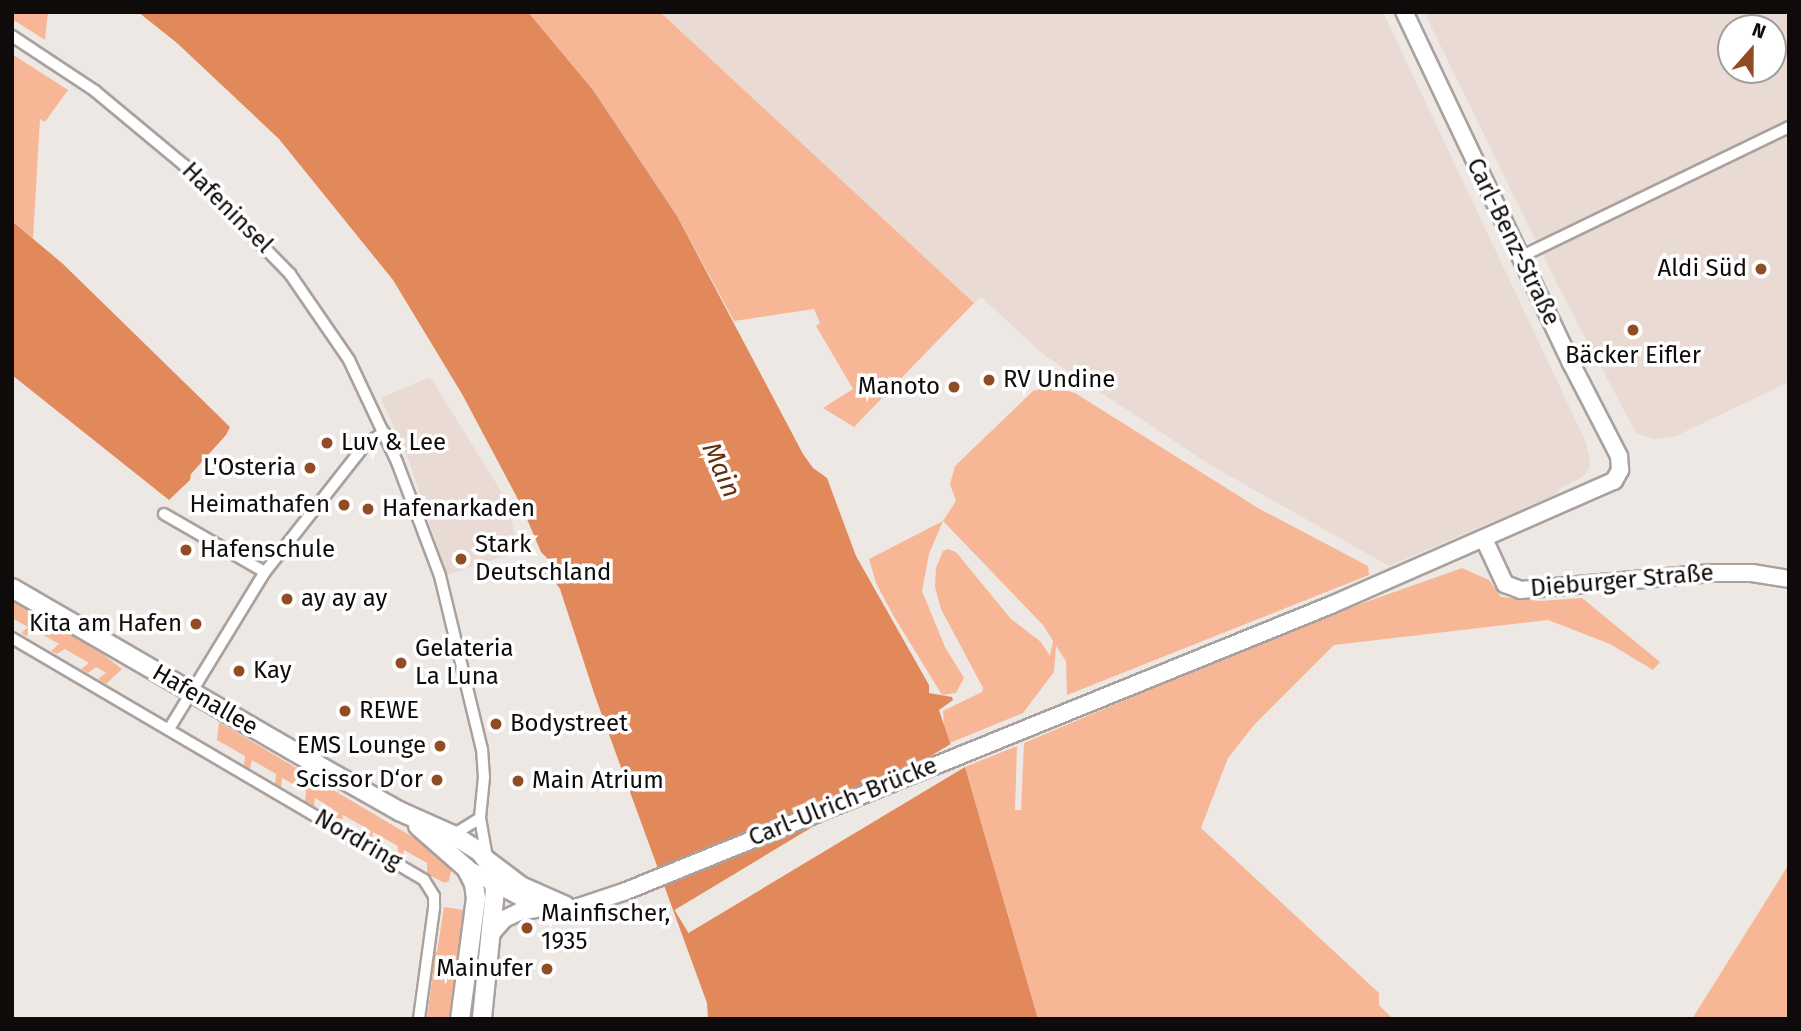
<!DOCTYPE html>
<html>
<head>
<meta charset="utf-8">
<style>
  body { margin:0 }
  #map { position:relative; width:1801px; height:1031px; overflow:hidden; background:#eee8e4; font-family:"Fira Sans",sans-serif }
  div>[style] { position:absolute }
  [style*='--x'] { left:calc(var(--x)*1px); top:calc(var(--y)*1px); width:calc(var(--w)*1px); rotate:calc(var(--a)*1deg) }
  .built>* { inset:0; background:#e9dbd4 }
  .green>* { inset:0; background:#f7b797 }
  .water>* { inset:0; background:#e2895b }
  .pier>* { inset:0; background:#eee8e4; transform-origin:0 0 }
  .roads { filter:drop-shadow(2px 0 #a8a19e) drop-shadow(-2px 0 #a8a19e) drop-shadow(0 2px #a8a19e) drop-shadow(0 -2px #a8a19e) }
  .street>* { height:10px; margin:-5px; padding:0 5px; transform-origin:5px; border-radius:5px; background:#fff }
  .secondary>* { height:16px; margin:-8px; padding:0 8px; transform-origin:8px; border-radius:8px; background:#fff }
  .primary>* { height:18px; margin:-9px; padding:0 9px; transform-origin:9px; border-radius:9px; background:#fff }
  .dots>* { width:19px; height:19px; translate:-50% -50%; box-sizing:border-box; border:4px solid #fff; border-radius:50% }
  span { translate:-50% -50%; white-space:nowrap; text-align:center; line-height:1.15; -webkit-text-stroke:7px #fff; paint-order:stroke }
  .street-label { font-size:24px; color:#0e0b0a }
  .poi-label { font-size:24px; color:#0e0b0a }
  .right { translate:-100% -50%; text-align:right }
  .left { translate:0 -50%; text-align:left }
  .water-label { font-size:26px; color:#662e0b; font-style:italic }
  .frame { position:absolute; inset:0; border:14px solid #0e0b0a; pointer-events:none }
  .north { position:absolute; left:1717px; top:14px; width:70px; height:70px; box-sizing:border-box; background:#fff; border:2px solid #9f9d9d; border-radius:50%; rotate:21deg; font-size:19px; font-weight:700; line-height:28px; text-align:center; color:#0e0b0a }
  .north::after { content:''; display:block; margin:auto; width:24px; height:32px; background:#924c25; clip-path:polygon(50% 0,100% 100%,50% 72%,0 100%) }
</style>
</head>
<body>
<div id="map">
  <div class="built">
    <div style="clip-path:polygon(660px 12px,1383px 12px,1585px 440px,1590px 458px,1589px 469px,1581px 478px,1562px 487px,1555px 495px,1389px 566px,1210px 465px,1044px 355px,981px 297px,974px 303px)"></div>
    <div style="clip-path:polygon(evenodd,1424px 12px,1789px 12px,1789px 382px,1676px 436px,1654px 439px,1636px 433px,1559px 288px,1424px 12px,1731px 28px,1773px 28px,1773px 70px,1731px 70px,1731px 28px)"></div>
    <div style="clip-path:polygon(430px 377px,506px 499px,519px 551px,447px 575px,409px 461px,381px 398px)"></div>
  </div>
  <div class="green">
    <div style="clip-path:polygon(12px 12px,48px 12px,45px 40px,12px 19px)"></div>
    <div style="clip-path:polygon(528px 12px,660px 12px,974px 303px,854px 427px,823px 408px,853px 389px,816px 326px,820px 323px,814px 309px,734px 321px,677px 216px,593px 90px)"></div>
    <div style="clip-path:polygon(12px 54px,68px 90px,45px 122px,40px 119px,33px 238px,12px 221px)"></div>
    <div style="clip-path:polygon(1052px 386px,1075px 393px,1258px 508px,1368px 566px,1369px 575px,1067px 695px,1066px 661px,1056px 646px,1054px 672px,1023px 713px,950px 743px,944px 728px,943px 711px,982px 692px,983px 688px,941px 609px,935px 587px,936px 568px,943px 551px,948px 549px,956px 552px,1011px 619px,1041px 642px,1050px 656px,1053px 641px,1043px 625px,943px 521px,929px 554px,922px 591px,945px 647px,964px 678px,956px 693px,942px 695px,893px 615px,876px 583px,869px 559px,943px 521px,956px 501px,950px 484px,955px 466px,1033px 391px)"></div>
    <div style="clip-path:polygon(1462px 568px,1489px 580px,1501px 597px,1540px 601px,1582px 598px,1660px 662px,1653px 670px,1610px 644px,1548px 620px,1334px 645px,1254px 725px,1228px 758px,1201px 828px,1379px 993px,1379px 1005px,1393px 1019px,1038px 1019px,965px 767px,1017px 746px,1015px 810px,1021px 810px,1024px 743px,1304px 624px)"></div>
    <div style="clip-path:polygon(12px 598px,83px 639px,122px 669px,106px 684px,98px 679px,106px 673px,96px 667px,88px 673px,81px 669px,89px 663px,65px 649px,57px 654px,51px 651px,59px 644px,35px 630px,26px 636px,21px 633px,28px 627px,12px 618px)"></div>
    <div style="clip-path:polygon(219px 722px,426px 845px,452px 867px,449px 881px,445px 883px,427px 874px,427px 863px,404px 850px,402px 859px,397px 856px,398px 846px,373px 832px,372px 841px,366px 837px,366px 828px,343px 815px,342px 824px,333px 818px,333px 809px,315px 798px,314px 807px,305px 802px,306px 791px,282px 778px,281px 787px,275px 784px,276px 774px,252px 760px,250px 769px,244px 765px,245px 756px,217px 740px)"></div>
    <div style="clip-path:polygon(1789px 864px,1789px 1019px,1692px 1019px)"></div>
    <div style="clip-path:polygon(444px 907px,464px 910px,450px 1019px,427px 1019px,433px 973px,428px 972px,432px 951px,437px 952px)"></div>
  </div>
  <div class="water">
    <div style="clip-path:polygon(138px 12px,528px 12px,593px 90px,677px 216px,803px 454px,813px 468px,827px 478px,856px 556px,929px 685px,929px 693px,952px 697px,953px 700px,939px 710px,950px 743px,965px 767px,1038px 1019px,708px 1019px,707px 1003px,595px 696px,560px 589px,551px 576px,542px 580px,539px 572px,551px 562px,541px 552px,521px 505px,462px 394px,393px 280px,279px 139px,177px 43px)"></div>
    <div style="clip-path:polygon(12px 221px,63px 264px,230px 427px,226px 435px,191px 474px,190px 480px,169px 500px,12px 375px)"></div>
  </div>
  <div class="pier">
    <div style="left:954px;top:742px;width:27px;height:326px;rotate:59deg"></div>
  </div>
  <div class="roads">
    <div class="street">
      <div style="--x:12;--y:36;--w:100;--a:33.5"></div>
      <div style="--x:95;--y:91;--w:116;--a:39.7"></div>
      <div style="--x:184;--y:165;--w:152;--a:45.8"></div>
      <div style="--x:290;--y:274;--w:104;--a:55.5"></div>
      <div style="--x:349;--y:360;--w:113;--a:64.8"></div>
      <div style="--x:397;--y:462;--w:122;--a:69.3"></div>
      <div style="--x:440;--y:576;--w:178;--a:76.4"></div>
      <div style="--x:482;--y:749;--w:28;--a:86"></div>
      <div style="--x:484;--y:777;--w:41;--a:95.6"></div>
      <div style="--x:480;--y:818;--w:41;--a:80.1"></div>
      <div style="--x:1520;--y:257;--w:299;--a:-25.8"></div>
      <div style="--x:164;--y:514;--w:116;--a:29.9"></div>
      <div style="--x:12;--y:638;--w:478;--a:30.4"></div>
      <div style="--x:424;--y:880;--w:19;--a:58"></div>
      <div style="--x:434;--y:896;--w:12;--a:90"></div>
      <div style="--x:434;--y:908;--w:112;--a:97.7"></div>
      <div style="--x:169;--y:729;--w:184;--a:-58.6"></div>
      <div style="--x:265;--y:572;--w:162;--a:-51.8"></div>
      <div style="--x:365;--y:445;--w:23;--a:-34"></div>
      <div style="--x:453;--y:835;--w:32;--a:-32"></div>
    </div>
    <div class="secondary">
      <div style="--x:1484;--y:539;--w:50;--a:65"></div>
      <div style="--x:1505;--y:584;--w:17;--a:21"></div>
      <div style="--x:1521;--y:590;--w:192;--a:-5.1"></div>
      <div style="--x:1712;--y:573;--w:40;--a:0"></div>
      <div style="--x:1752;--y:573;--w:37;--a:9"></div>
      <div style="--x:488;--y:860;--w:41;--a:37.1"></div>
      <div style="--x:521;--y:885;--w:49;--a:24"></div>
      <div style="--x:466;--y:868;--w:85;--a:28.1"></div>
      <div style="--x:491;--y:934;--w:20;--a:-49"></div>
      <div style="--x:504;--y:919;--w:17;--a:-25"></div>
      <div style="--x:519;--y:912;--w:22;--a:-10"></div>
      <div style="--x:541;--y:908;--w:28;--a:4"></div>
      <div style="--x:569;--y:910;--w:60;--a:-18.4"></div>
      <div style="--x:626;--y:891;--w:761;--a:-22.08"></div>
      <div style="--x:1331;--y:605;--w:309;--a:-23.7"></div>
      <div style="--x:1614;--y:481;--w:13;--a:-61"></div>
      <div style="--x:1620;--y:470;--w:14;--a:-94"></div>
      <div style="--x:1619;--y:456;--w:105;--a:-117.3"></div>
      <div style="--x:1571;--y:363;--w:389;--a:-115.4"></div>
    </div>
    <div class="primary">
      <div style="--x:12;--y:588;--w:351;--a:30.1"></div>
      <div style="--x:316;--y:764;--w:95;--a:29.5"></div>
      <div style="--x:399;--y:811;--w:59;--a:24"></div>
      <div style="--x:453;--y:835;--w:32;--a:32"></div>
      <div style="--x:480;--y:852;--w:18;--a:52"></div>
      <div style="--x:491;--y:866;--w:24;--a:81"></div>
      <div style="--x:495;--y:890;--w:130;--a:95.8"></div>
      <div style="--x:418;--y:826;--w:64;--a:41.2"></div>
      <div style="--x:466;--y:868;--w:18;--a:63"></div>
      <div style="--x:474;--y:884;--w:14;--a:82"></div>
      <div style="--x:476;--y:898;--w:122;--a:97.5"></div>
    </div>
  </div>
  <div class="dots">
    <div style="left:1761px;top:269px;background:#924c25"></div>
    <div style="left:1633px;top:330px;background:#924c25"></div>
    <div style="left:989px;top:380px;background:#924c25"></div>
    <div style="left:954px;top:387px;background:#924c25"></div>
    <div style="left:327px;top:443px;background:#924c25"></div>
    <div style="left:310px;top:468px;background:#924c25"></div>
    <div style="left:344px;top:505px;background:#924c25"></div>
    <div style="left:368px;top:509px;background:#924c25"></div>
    <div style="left:186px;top:550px;background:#924c25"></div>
    <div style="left:461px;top:559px;background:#924c25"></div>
    <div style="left:287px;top:599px;background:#924c25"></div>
    <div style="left:196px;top:624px;background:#924c25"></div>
    <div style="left:401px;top:663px;background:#924c25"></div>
    <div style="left:239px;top:671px;background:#924c25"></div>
    <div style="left:345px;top:711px;background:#924c25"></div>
    <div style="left:496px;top:724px;background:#924c25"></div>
    <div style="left:440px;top:746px;background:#924c25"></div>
    <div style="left:437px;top:780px;background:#924c25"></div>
    <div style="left:518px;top:781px;background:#924c25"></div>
    <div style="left:527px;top:928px;background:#924c25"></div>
    <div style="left:547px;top:969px;background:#924c25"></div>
  </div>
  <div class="street-label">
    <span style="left:227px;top:208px;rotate:45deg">Hafeninsel</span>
    <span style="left:1513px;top:242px;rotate:64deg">Carl-Benz-Straße</span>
    <span style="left:1622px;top:581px;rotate:-5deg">Dieburger Straße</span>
    <span style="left:205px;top:700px;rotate:30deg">Hafenallee</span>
    <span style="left:843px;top:802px;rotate:-22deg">Carl-Ulrich-Brücke</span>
    <span style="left:358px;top:840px;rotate:30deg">Nordring</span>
  </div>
  <div class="poi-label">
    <span class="right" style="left:1747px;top:269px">Aldi Süd</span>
    <span style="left:1633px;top:356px">Bäcker Eifler</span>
    <span class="left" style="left:1003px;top:380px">RV Undine</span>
    <span class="right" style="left:940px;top:387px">Manoto</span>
    <span class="left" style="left:341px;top:443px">Luv &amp; Lee</span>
    <span class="right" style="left:296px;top:468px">L'Osteria</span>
    <span class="right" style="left:330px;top:505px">Heimathafen</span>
    <span class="left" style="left:382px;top:509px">Hafenarkaden</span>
    <span class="left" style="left:475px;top:559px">Stark<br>Deutschland</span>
    <span class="left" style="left:200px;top:550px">Hafenschule</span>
    <span class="left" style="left:301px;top:599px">ay ay ay</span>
    <span class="right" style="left:182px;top:624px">Kita am Hafen</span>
    <span class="left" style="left:415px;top:663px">Gelateria<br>La Luna</span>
    <span class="left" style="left:253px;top:671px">Kay</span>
    <span class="left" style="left:359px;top:711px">REWE</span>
    <span class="left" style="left:510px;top:724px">Bodystreet</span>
    <span class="right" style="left:426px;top:746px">EMS Lounge</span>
    <span class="right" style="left:423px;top:780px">Scissor D‘or</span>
    <span class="left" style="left:532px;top:781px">Main Atrium</span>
    <span class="left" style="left:541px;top:928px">Mainfischer,<br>1935</span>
    <span class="right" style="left:533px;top:969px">Mainufer</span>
  </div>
  <div class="water-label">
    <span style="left:721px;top:470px;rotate:66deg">Main</span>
  </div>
  <div class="frame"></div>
  <div class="north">N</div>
</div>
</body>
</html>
